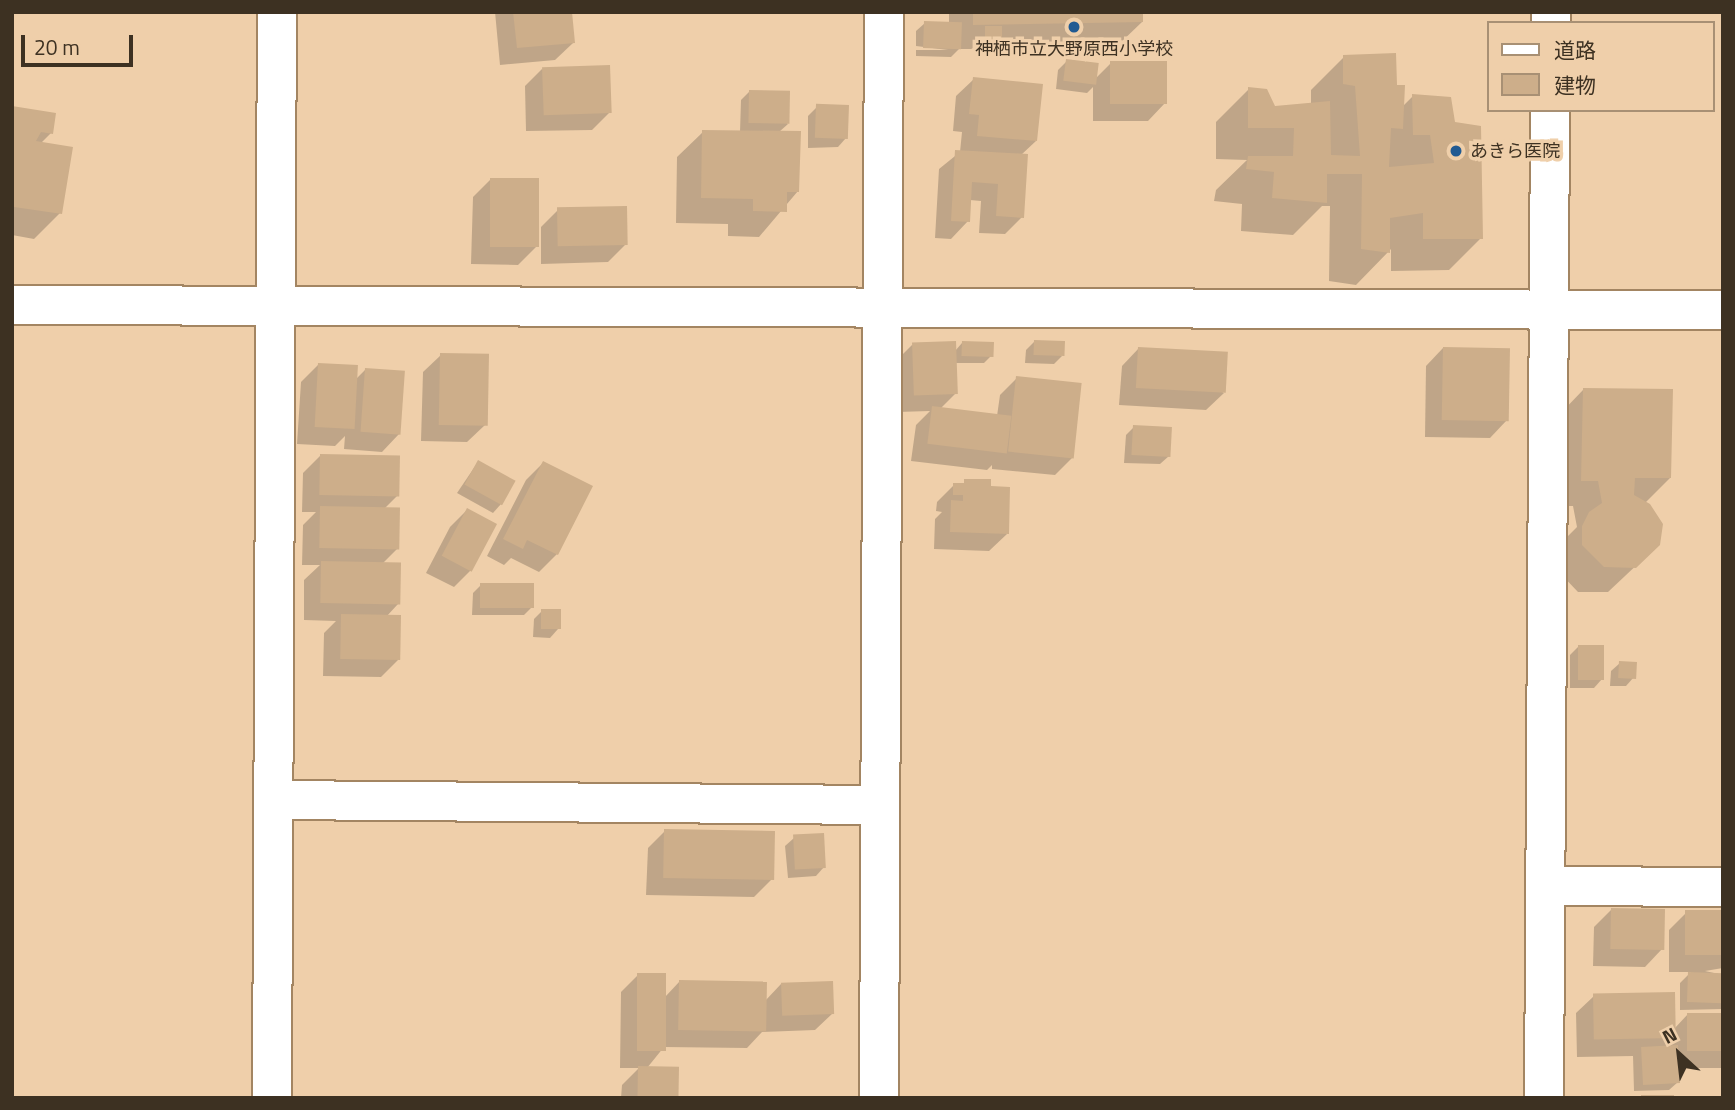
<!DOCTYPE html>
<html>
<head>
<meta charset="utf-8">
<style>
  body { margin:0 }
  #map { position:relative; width:1735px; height:1110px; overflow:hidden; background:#efcfaa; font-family:"Titillium Web","Noto Sans JP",sans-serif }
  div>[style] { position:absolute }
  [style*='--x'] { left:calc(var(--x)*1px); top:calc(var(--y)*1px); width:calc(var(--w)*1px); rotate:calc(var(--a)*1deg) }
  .shadow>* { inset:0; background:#0003 }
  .building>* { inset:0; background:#cdae8a; transform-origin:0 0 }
  .roads { filter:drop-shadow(2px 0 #a38562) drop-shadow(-2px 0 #a38562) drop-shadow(0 2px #a38562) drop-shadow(0 -2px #a38562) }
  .minor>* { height:38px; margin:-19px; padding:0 19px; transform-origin:19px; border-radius:19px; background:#fff }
  .dots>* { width:19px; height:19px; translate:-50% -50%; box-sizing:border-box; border:4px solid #efcfaa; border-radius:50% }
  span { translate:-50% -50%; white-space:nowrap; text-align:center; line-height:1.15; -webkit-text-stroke:7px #efcfaa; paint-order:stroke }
  .poi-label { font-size:18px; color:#3d3122 }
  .left { translate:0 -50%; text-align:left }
  .frame { position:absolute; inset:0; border:14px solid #3d3122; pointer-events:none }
  .legend { position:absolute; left:1487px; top:21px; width:228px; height:91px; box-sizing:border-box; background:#efcfaa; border:2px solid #a89074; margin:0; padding:9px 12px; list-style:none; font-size:21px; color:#3d3122 }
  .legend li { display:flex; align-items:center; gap:14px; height:35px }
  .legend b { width:35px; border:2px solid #a89074 }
  .north { position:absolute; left:1644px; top:1019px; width:70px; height:70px; -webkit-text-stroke:5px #efcfaa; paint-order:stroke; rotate:333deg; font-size:19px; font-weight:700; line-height:28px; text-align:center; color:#3d3122 }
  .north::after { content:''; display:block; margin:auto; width:24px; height:32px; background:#3d3122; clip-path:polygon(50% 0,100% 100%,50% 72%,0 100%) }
  .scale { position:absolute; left:21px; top:35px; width:112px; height:32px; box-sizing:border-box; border:4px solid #3d3122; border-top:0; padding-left:9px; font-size:21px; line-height:24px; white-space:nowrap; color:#3d3122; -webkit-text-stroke:5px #efcfaa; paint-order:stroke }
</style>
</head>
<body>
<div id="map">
  <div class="shadow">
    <div style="clip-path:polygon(495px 12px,570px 12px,573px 43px,555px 60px,500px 65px)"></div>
    <div style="clip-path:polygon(949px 12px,1142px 12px,1142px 22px,1116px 47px,997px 49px,991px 54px,978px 55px,977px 49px,959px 49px,951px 57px,916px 56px,916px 50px,948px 50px,916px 46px,916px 31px,925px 23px,949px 23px)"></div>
    <div style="clip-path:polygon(1344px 57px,1395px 86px,1402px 107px,1413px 96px,1481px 238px,1449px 270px,1391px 271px,1391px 249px,1356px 285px,1329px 281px,1330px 206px,1322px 206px,1293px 235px,1241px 231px,1242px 204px,1214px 201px,1216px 190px,1247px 160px,1216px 159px,1216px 122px,1249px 89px,1274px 108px,1311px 105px,1311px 90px)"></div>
    <div style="clip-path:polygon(1067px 61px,1096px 78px,1110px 64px,1165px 103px,1148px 121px,1093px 121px,1093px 87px,1087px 93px,1056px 89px,1058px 70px)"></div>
    <div style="clip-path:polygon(542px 69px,610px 112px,592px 130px,526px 131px,525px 86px)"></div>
    <div style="clip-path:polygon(974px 79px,1036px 141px,1021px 155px,1022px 217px,1005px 234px,979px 233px,981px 201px,970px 200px,968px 221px,951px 239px,935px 238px,939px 169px,960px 152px,962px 132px,953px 131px,956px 96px)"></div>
    <div style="clip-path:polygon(749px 92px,788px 124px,779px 132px,798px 191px,759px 237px,728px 236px,728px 224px,676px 223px,677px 157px,703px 132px,740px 132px,741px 100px)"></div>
    <div style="clip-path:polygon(12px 107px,51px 133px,40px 144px,60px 213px,34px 239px,12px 235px)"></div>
    <div style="clip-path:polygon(817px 107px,846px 138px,838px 147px,808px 148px,808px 116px)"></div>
    <div style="clip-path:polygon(490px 180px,536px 247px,518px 265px,471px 264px,473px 197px)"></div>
    <div style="clip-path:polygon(558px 210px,626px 244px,608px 262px,541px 264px,541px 227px)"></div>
    <div style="clip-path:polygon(1035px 341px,1062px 356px,1054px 364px,1025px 363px,1026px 350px)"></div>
    <div style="clip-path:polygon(962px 343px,992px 355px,984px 363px,955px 363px,956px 393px,940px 409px,997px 416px,1000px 395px,1017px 378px,1072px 458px,1055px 475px,992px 469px,992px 465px,987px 470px,911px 461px,916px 425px,930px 411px,897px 412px,895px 362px,912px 345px,955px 351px)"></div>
    <div style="clip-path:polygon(1139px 348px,1224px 393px,1206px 410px,1119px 405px,1122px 366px)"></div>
    <div style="clip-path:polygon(1443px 348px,1507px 420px,1490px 438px,1425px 437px,1426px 366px)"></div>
    <div style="clip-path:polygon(441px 355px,485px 425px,467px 442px,421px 441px,423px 372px)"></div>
    <div style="clip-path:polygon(319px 364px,355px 380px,365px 370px,399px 434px,382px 452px,344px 449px,345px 436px,335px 446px,297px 444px,301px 382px)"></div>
    <div style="clip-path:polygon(1583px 390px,1670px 478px,1645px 503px,1659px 544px,1608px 592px,1578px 592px,1557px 570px,1564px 540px,1577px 527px,1573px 506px,1557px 506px,1558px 416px)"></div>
    <div style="clip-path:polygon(1134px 427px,1169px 456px,1160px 464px,1124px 463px,1126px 435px)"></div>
    <div style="clip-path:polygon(321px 455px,397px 496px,384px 509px,397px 549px,382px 564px,398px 604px,386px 617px,398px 660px,381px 677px,323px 676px,324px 633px,336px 621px,304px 620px,304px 580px,320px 565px,302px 565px,303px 525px,316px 512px,302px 512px,303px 473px)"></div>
    <div style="clip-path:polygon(478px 462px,501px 504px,493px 513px,457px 493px)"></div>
    <div style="clip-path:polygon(543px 463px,591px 487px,557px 554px,539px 572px,511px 558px,504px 565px,487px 556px,526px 480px)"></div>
    <div style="clip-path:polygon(954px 485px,1007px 534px,989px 551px,934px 549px,935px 519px,942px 512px,936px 511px,937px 502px)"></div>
    <div style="clip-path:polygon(467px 510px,471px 570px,454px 587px,426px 573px,450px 527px)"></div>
    <div style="clip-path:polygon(481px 585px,532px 607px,524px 615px,472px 615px,473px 593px)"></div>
    <div style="clip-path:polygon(542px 611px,558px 629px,550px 638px,533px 637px,534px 619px)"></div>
    <div style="clip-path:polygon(1578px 647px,1602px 679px,1594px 688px,1570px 688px,1570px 655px)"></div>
    <div style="clip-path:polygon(1620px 663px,1634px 677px,1626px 686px,1610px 686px,1611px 671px)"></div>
    <div style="clip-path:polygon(665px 831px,772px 879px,754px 897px,646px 895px,648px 848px)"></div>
    <div style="clip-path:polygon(794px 838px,824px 867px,816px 876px,788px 878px,785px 846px)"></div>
    <div style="clip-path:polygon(1611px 910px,1662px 949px,1645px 967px,1593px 966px,1594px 927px)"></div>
    <div style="clip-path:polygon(1723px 912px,1723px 968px,1705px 971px,1723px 975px,1723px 1009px,1680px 1010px,1680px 983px,1691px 972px,1669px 972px,1669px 930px,1686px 913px)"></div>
    <div style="clip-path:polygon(638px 975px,665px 997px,680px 981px,765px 1001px,781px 984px,833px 1013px,815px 1030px,762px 1032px,747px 1048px,664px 1047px,647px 1068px,677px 1098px,621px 1098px,622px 1085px,639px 1068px,620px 1068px,621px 992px)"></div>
    <div style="clip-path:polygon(1594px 996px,1674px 1029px,1688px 1014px,1723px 1015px,1723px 1068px,1677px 1068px,1678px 1082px,1669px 1090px,1634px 1091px,1633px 1056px,1577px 1057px,1576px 1013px)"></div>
  </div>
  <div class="building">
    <div style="clip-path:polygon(513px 12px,572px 12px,575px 43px,517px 48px)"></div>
    <div style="clip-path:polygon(973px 12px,1143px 12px,1143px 22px,973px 25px)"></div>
    <div style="left:924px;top:21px;width:38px;height:27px;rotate:2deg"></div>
    <div style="left:985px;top:26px;width:17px;height:21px"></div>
    <div style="clip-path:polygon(1396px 53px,1397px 85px,1405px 85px,1403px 129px,1391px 128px,1389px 167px,1434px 163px,1430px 135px,1413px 135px,1412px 94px,1451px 97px,1455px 122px,1481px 126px,1483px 239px,1423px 239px,1423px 213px,1390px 218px,1390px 253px,1361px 249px,1362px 174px,1327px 174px,1327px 203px,1272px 198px,1274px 172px,1246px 169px,1248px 156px,1293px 156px,1294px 128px,1248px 128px,1248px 87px,1267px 89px,1275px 106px,1330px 101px,1331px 155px,1360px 156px,1355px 86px,1343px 84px,1343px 55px)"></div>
    <div style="left:1066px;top:59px;width:33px;height:22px;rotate:7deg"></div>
    <div style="left:1167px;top:61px;width:43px;height:57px;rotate:90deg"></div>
    <div style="left:610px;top:65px;width:48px;height:68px;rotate:88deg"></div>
    <div style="clip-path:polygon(973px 77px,1043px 84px,1037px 141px,977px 136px,979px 115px,969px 114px)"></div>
    <div style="left:749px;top:90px;width:41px;height:33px;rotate:1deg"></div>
    <div style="left:849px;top:105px;width:34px;height:33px;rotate:92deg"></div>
    <div style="clip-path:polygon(12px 106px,56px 113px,53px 134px,41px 132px,36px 141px,73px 147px,62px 214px,14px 207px)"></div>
    <div style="clip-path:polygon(702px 130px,801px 131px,799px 192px,787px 192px,787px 212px,753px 211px,753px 199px,701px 198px)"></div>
    <div style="clip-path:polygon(955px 150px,1028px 154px,1024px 218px,996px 216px,998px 184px,972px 182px,970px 222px,951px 221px)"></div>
    <div style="left:490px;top:178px;width:49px;height:69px"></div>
    <div style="left:627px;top:206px;width:39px;height:70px;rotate:89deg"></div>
    <div style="left:1034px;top:340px;width:31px;height:15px;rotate:2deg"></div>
    <div style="left:956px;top:341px;width:53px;height:44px;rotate:88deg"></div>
    <div style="left:962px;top:341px;width:32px;height:15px;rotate:2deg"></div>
    <div style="left:1138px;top:347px;width:90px;height:41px;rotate:3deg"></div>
    <div style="left:1443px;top:347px;width:67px;height:73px;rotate:1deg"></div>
    <div style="left:440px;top:353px;width:49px;height:72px;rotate:1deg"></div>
    <div style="left:318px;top:363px;width:40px;height:64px;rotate:3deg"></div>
    <div style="left:365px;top:368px;width:40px;height:64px;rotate:4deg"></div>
    <div style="left:1016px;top:376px;width:66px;height:76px;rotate:6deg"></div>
    <div style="clip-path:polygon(1583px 388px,1673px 389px,1671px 478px,1635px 478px,1634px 495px,1650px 504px,1663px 524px,1660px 545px,1636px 568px,1604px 567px,1582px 545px,1582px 526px,1589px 512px,1602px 503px,1598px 481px,1581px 481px)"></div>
    <div style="left:932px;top:406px;width:80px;height:38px;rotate:7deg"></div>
    <div style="left:1133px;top:425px;width:39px;height:30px;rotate:3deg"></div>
    <div style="left:320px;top:454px;width:80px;height:41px;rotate:1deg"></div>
    <div style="left:478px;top:460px;width:43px;height:28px;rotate:29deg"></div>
    <div style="clip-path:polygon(543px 461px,593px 486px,558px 555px,527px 540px,523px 549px,503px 539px)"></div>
    <div style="clip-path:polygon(964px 479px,991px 479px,991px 486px,1010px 487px,1009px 534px,950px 532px,951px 500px,963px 501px,963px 495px,953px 495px,953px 483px,964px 483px)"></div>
    <div style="left:320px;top:506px;width:80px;height:42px;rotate:1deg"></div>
    <div style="left:467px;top:508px;width:34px;height:54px;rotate:28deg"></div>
    <div style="left:321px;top:561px;width:80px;height:42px;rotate:1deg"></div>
    <div style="left:480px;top:583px;width:54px;height:25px"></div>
    <div style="left:541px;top:609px;width:20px;height:20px"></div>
    <div style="left:341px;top:614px;width:60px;height:45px;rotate:1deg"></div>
    <div style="left:1578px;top:645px;width:26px;height:35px"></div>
    <div style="left:1619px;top:661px;width:18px;height:17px;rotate:3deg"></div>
    <div style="left:664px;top:829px;width:111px;height:49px;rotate:1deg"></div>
    <div style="left:824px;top:833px;width:35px;height:31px;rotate:87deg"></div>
    <div style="left:1611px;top:908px;width:54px;height:41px;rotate:1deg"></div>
    <div style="left:1723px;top:910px;width:45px;height:38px;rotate:90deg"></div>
    <div style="left:1688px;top:972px;width:35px;height:30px;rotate:2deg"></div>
    <div style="left:637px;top:973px;width:29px;height:78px"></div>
    <div style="left:679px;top:980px;width:88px;height:50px;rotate:1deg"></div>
    <div style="left:833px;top:981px;width:33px;height:52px;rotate:88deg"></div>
    <div style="left:1675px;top:992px;width:46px;height:82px;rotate:89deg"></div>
    <div style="left:1687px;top:1013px;width:36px;height:38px"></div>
    <div style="left:1678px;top:1045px;width:38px;height:37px;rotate:87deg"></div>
    <div style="left:638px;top:1066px;width:41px;height:32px;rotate:1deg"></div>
    <div style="left:1641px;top:1095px;width:33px;height:3px"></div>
  </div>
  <div class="roads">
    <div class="minor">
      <div style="--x:1551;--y:23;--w:11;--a:-90"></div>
      <div style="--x:12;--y:305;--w:1711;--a:0.17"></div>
      <div style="--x:273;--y:800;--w:607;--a:0.47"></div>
      <div style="--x:1545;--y:886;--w:178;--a:0.3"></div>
      <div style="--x:272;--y:1098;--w:1086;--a:-89.74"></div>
      <div style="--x:879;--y:1098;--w:1086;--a:-89.74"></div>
      <div style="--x:1544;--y:1098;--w:988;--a:-89.65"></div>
    </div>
  </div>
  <div class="dots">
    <div style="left:1074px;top:27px;background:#215a92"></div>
    <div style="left:1456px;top:151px;background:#215a92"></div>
  </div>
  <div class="poi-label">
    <span style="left:1074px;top:49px">神栖市立大野原西小学校</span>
    <span class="left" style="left:1470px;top:151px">あきら医院</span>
  </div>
  <div class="frame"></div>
  <ul class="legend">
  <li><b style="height:9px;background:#fff"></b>道路</li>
  <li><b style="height:19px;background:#cdae8a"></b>建物</li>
  </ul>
  <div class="north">N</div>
  <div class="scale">20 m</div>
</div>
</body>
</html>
